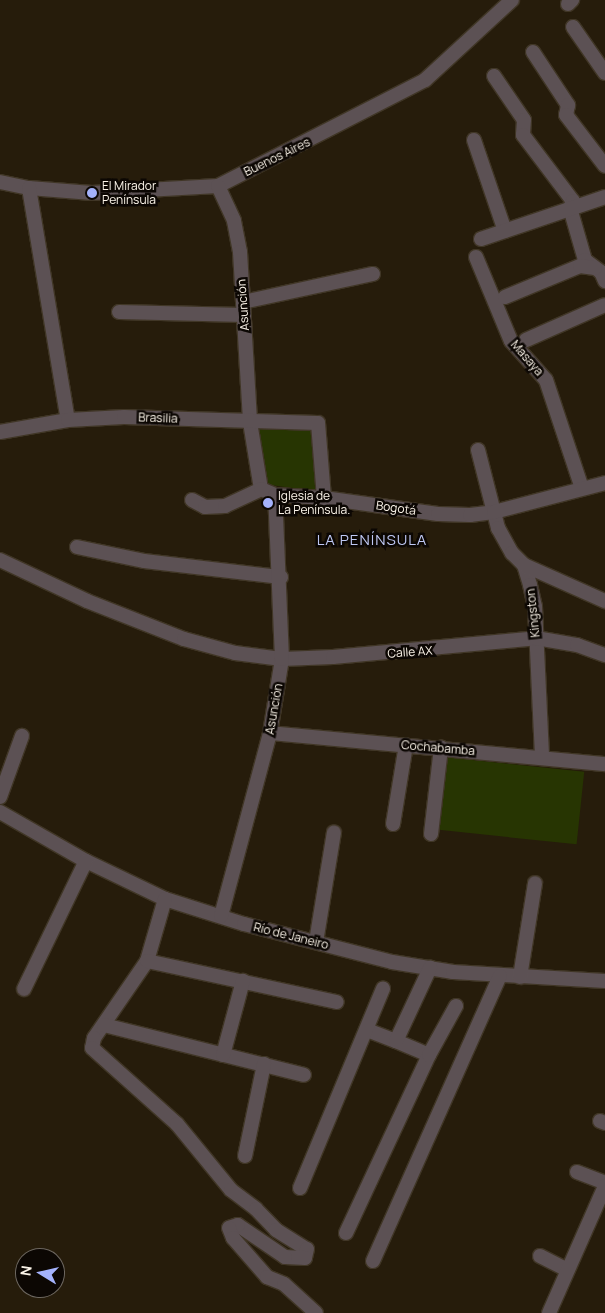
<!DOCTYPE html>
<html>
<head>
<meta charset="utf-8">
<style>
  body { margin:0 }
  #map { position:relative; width:605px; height:1313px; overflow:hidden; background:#261c0b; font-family:Manrope,sans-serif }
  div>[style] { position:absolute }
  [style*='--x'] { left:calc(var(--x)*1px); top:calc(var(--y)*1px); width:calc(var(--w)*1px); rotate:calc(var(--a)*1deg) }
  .green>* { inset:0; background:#273502; transform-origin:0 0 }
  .roads { filter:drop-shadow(1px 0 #403626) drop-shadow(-1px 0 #403626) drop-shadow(0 1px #403626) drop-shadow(0 -1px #403626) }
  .minor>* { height:14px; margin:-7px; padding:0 7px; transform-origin:7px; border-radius:7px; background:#5c5154 }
  .dots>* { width:14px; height:14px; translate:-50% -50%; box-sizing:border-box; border:2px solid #0c0703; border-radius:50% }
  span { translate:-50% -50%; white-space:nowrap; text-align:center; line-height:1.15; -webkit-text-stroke:5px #0c0703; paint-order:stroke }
  .street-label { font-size:12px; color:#fbf4e9 }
  .poi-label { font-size:12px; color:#fbf4e9 }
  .left { translate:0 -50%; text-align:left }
  .quarter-label { font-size:15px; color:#bfc8f3; letter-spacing:1px }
  .north { position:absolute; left:15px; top:1248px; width:50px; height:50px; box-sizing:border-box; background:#0c0703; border:1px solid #6c665f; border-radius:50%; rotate:279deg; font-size:14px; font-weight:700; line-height:20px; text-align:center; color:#fbf4e9 }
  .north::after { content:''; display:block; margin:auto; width:18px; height:22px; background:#a4b2fc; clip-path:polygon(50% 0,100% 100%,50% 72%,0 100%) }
</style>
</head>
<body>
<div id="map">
  <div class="green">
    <div style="clip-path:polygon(256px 426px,315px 427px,315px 491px,263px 484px)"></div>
    <div style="left:444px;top:757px;width:141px;height:73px;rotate:6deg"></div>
  </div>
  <div class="roads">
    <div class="minor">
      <div style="--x:568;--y:4;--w:6;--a:-45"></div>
      <div style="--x:573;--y:27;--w:56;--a:55.2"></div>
      <div style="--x:533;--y:52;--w:64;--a:56.6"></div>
      <div style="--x:568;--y:105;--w:10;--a:101"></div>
      <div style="--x:566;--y:115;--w:64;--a:52.6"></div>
      <div style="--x:494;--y:76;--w:53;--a:55.7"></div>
      <div style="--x:524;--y:120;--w:15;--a:94"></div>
      <div style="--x:523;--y:135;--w:83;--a:52.9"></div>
      <div style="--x:573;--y:201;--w:8;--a:113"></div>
      <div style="--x:570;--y:208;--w:54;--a:73.9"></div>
      <div style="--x:585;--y:260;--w:20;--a:37"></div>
      <div style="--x:601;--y:272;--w:10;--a:66"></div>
      <div style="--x:474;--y:140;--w:96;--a:71.2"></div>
      <div style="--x:0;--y:182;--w:30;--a:12"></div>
      <div style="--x:29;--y:188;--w:63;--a:4.5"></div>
      <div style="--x:92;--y:193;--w:126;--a:-3.2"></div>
      <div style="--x:218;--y:186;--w:233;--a:-27.1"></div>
      <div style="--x:425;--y:80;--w:118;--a:-42.6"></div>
      <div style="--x:218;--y:186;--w:38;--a:65"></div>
      <div style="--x:234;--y:221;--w:32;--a:79"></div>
      <div style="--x:240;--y:252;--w:170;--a:86.6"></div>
      <div style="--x:250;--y:422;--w:68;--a:80.7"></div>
      <div style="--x:29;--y:188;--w:235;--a:80.5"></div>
      <div style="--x:481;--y:239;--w:131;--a:-18.7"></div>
      <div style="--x:476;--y:257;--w:91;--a:67.4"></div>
      <div style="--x:511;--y:341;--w:52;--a:48.1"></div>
      <div style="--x:546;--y:380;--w:114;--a:71.6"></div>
      <div style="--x:505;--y:297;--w:81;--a:-22.5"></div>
      <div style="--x:580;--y:266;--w:15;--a:8"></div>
      <div style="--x:243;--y:302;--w:133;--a:-12.2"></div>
      <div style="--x:119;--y:312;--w:125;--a:1.4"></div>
      <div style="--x:526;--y:340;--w:86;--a:-23.9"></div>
      <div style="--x:0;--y:432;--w:69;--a:-10"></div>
      <div style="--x:68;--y:420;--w:56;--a:-3.1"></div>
      <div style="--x:124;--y:417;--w:194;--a:1.8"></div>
      <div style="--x:318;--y:423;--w:75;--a:85.4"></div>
      <div style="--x:478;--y:450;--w:81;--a:75.6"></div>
      <div style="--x:498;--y:528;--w:29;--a:61"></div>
      <div style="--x:512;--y:553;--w:17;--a:45"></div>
      <div style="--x:524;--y:565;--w:21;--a:73"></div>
      <div style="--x:530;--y:585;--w:23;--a:77"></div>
      <div style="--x:535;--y:607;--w:151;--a:87.3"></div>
      <div style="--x:192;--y:500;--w:15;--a:28"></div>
      <div style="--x:205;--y:507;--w:20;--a:-3"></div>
      <div style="--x:225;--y:506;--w:40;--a:-25"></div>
      <div style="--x:261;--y:489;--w:15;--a:23"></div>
      <div style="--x:275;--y:495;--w:49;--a:3.5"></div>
      <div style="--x:324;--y:498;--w:115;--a:8"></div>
      <div style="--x:438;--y:514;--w:32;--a:2"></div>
      <div style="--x:470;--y:515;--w:24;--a:-7"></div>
      <div style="--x:494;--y:512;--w:115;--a:-14.6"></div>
      <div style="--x:77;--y:547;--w:68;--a:11.8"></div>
      <div style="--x:144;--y:561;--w:138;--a:6.7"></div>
      <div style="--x:0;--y:560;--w:96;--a:25.2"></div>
      <div style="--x:87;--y:601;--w:104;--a:21.4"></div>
      <div style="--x:184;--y:639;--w:53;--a:15.4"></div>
      <div style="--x:235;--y:653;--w:47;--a:7.3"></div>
      <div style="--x:282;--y:659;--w:51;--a:-2.2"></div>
      <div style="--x:333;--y:657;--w:204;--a:-5.3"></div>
      <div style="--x:536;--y:638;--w:42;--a:9.7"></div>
      <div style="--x:577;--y:645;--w:30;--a:20"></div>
      <div style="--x:524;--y:565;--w:89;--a:24"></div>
      <div style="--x:270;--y:733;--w:336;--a:5.3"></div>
      <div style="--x:0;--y:797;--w:65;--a:-70.2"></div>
      <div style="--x:0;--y:812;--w:99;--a:29.7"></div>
      <div style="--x:86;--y:861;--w:88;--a:25.7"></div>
      <div style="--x:165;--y:899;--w:83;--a:17.6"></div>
      <div style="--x:244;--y:924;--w:153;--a:14.4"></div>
      <div style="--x:392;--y:962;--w:62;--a:9.3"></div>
      <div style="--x:453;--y:972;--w:152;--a:3.4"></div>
      <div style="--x:393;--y:824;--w:80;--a:-80.7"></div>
      <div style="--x:431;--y:834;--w:87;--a:-83.4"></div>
      <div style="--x:165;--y:899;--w:65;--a:106.2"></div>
      <div style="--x:147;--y:961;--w:93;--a:124.5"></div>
      <div style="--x:94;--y:1038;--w:10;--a:101"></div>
      <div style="--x:92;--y:1048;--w:114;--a:41.8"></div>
      <div style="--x:177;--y:1124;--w:85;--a:50.7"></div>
      <div style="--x:231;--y:1190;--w:31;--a:37"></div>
      <div style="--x:256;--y:1209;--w:29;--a:46"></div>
      <div style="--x:276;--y:1230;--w:36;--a:32"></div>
      <div style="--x:307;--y:1249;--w:9;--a:103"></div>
      <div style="--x:305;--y:1258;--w:20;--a:-177"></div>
      <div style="--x:285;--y:1257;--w:57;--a:-145.8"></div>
      <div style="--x:238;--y:1225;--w:9;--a:162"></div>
      <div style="--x:229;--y:1228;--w:11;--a:68"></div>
      <div style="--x:233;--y:1238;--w:52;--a:48.9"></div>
      <div style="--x:267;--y:1277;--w:18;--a:22"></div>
      <div style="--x:284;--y:1284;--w:43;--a:42.2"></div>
      <div style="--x:221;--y:916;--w:189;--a:-75"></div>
      <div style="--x:270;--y:733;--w:75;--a:-80.8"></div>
      <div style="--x:282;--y:659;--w:164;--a:-92.4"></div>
      <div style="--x:316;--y:942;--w:111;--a:-80.7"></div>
      <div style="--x:147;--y:961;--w:194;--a:12.2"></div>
      <div style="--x:520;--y:977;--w:95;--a:-80.9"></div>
      <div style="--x:24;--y:989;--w:142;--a:-64.2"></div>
      <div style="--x:104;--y:1025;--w:206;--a:14"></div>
      <div style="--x:367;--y:1030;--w:31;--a:21"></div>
      <div style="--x:223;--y:1055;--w:77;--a:-74.9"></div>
      <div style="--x:429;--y:1055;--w:36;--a:-157"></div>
      <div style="--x:396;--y:1041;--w:81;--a:-65"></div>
      <div style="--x:600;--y:1121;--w:5;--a:22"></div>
      <div style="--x:245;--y:1156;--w:94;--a:-78.3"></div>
      <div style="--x:577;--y:1172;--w:30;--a:21"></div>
      <div style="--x:300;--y:1188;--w:216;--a:-67.4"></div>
      <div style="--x:346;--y:1233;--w:196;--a:-65"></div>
      <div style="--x:429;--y:1055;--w:56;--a:-61.1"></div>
      <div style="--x:540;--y:1256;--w:31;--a:27"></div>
      <div style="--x:373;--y:1261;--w:312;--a:-66"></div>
      <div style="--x:549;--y:1313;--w:139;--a:-66.2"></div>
    </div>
  </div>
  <div class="dots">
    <div style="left:92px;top:193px;background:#a4b2fc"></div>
    <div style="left:268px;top:503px;background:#a4b2fc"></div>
  </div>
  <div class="street-label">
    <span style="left:277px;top:157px;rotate:-26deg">Buenos Aires</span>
    <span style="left:243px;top:305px;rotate:-94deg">Asunción</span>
    <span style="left:527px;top:358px;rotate:49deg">Masaya</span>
    <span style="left:158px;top:418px;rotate:2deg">Brasilia</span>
    <span style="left:396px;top:508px;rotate:8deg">Bogotá</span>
    <span style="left:533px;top:613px;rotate:-96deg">Kingston</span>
    <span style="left:410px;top:652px;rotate:-4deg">Calle AX</span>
    <span style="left:274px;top:709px;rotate:-80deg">Asunción</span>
    <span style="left:438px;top:748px;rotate:5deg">Cochabamba</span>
    <span style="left:291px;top:936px;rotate:14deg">Río de Janeiro</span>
  </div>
  <div class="poi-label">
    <span class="left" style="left:102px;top:193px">El Mirador<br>Península</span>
    <span class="left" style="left:278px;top:503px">Iglesia de<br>La Península.</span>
  </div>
  <div class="quarter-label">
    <span style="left:372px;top:540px">LA PENÍNSULA</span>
  </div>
  <div class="north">N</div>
</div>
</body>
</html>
